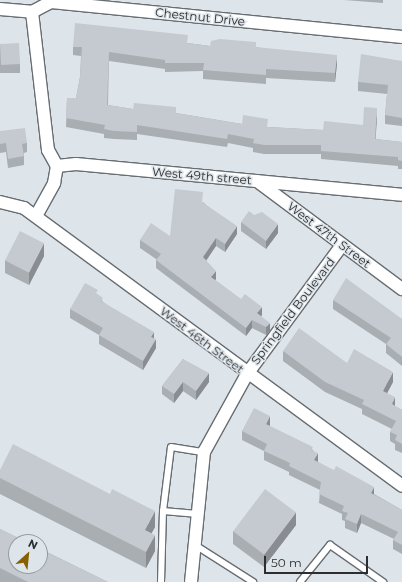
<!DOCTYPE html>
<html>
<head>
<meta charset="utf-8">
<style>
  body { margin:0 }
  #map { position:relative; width:402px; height:582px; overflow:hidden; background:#dee5ea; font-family:Montserrat,sans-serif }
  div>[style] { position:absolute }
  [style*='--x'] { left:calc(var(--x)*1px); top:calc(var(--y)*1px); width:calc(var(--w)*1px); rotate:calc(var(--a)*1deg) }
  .roads { filter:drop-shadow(1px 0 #676d72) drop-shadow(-1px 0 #676d72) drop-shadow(0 1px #676d72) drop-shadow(0 -1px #676d72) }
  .lane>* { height:6px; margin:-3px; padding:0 3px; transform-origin:3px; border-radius:3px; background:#fff }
  .street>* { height:12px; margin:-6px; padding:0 6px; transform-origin:6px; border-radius:6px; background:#fff }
  .wall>* { inset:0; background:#a9aeb3 }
  .shaded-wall>* { inset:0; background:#898d92 }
  .building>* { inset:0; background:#c4cad0; transform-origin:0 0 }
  span { translate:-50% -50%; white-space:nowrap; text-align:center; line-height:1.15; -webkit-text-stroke:3px #dee5ea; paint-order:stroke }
  .street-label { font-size:12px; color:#2c2e30 }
  .north { position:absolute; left:8px; top:534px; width:40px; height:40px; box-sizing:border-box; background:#dee5ea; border:1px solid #979ca0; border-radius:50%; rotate:27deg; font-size:11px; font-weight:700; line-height:16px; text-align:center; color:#2c2e30 }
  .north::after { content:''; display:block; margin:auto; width:14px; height:18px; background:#896000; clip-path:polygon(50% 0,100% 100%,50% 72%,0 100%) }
  .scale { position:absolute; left:264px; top:556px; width:104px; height:18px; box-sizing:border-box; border:2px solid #2c2e30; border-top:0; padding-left:5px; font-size:12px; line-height:14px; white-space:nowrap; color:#2c2e30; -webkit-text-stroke:3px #dee5ea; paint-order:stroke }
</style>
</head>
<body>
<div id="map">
  <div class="roads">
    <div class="lane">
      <div style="--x:163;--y:511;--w:64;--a:-82.9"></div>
      <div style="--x:171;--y:447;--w:33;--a:9"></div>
      <div style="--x:195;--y:545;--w:69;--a:32.5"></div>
      <div style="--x:161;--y:582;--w:71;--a:-88.4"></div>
      <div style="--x:163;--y:511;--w:35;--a:5"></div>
      <div style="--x:300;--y:582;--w:48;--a:-51"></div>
      <div style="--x:330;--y:545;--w:65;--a:34.9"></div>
    </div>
    <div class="street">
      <div style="--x:0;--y:9;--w:32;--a:5"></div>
      <div style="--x:32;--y:12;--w:21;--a:-28"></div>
      <div style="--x:51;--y:2;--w:353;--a:5.7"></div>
      <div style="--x:32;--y:12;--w:139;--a:83.4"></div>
      <div style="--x:48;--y:150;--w:18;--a:61"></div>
      <div style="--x:257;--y:181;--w:181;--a:36.7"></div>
      <div style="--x:0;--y:202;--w:25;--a:14"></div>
      <div style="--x:24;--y:208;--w:469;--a:36.3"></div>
      <div style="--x:36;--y:216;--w:38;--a:-61"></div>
      <div style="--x:54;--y:183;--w:17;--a:-80"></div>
      <div style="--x:57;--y:166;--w:19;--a:-6"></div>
      <div style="--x:76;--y:164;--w:327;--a:5.4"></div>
      <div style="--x:191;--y:582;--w:131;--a:-84.3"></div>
      <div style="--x:204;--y:452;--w:89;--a:-61.1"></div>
      <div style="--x:247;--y:374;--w:160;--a:-53.6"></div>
    </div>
  </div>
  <div class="wall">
    <div style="clip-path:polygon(344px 0,383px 0,383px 3px)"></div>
    <div style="clip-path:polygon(188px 43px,210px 46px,256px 47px,337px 64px,335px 82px,266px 78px,266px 84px,203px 79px,203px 71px,165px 72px,165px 69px,109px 61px,108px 105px,133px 109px,176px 113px,242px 124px,268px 127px,323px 130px,363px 125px,377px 117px,375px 139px,402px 142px,402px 169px,398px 169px,398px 166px,321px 159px,321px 154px,264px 154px,253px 152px,253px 148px,228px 143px,227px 147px,137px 134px,137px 140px,114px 139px,104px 138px,104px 134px,66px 127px,67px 98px,76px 98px,80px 77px,81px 56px,73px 55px,73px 47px)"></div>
    <div style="clip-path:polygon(0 44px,20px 64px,20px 73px,0 73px)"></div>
    <div style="clip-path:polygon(402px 61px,402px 126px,385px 124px,385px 115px,387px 94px,358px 91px,358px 82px)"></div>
    <div style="clip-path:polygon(0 131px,27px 143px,27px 152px,24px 153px,24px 165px,8px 168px,6px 152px,0 153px)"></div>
    <div style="clip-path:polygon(203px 202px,237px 234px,225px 252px,216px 246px,206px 261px,216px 279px,215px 280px,262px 315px,261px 316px,270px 331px,266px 335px,252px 328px,246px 336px,156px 268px,156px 259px,140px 248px,140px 240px,170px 236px)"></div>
    <div style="clip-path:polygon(241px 222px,278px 233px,266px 249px,241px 231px)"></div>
    <div style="clip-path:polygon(44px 256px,29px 285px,5px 273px,5px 260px)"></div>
    <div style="clip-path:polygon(98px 295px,103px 302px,154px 338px,156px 348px,143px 370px,99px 344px,99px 335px,70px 318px,70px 309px)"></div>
    <div style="clip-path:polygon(333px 300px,402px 319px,402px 366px,386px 353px,386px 344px,333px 309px)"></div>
    <div style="clip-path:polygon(283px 351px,347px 363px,393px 382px,387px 393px,395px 406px,402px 410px,402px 453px,395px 450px,395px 444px,390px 441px,390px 432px,392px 429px,362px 414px,362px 409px,325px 392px,283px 361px)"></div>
    <div style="clip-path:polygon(183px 359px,209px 382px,196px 400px,183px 391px,174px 403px,162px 394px,162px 386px)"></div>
    <div style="clip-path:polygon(270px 425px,269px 426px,313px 450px,318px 462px,402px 510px,402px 554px,393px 549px,393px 540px,394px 539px,361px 523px,357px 533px,345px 528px,345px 521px,342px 520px,342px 514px,319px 503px,320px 490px,289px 475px,289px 472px,264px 460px,264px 451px,242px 440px,242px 431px)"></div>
    <div style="clip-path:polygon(0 470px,155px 527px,151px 533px,155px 551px,146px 568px,0 494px)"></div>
    <div style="clip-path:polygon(296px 525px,264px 567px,233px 544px,233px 531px)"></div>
    <div style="clip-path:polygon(0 529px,108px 582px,0 582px)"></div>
  </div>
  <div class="shaded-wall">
    <div style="clip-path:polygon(337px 55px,337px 64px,335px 82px,335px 73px)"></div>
    <div style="clip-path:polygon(377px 108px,377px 117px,375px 148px,375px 139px)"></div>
    <div style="clip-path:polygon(278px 224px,278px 233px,266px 249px,266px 241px)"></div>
    <div style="clip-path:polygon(237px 226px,237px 234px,225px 252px,225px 244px)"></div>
    <div style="clip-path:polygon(216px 238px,216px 246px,203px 265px,203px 257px)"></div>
    <div style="clip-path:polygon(44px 243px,44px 256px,29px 285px,29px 272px)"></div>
    <div style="clip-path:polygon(216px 271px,216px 279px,211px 285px,211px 277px)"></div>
    <div style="clip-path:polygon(262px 307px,262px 315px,257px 321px,257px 313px)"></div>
    <div style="clip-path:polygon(252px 320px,252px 328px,246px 336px,246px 328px)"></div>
    <div style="clip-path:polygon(270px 323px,270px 331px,266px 335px,266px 327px)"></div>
    <div style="clip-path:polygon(154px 332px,154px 341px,151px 337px)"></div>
    <div style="clip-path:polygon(156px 339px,156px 348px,143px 370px,143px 361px)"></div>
    <div style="clip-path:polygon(393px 372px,393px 382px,383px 401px,383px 391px)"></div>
    <div style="clip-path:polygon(209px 373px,209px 382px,196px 400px,196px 391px)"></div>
    <div style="clip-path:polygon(183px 382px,183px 391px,174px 403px,174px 394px)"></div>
    <div style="clip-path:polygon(395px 397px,395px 407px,392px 404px)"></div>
    <div style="clip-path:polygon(270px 416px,270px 425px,266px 433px,266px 424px)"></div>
    <div style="clip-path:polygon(318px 453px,318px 462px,314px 460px)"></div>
    <div style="clip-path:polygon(374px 487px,374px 496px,371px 493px)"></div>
    <div style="clip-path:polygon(155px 511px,155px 527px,145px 546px,145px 530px)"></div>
    <div style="clip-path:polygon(296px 512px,296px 525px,264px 567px,264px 555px)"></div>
    <div style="clip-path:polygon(361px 514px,361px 523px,357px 533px,357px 524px)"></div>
    <div style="clip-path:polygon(155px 535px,155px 551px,146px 568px,146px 552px)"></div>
  </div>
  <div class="building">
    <div style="clip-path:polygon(75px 23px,188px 35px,187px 43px,210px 46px,211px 41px,220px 39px,243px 41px,256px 42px,256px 47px,337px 55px,335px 73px,266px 69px,266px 75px,203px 70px,204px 63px,165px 63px,165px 60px,109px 52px,107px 105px,133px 109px,134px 103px,176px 107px,176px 113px,242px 124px,243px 115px,268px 119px,267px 127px,323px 130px,324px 121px,363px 125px,364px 107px,377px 108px,375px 139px,402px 142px,402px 161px,398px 160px,398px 157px,321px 151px,321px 145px,264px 145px,253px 143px,254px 139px,228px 134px,227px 139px,137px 125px,137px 132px,114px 131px,104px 129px,105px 125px,66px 118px,67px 98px,76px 98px,80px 77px,82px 47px,73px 47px)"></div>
    <div style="left:19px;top:43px;width:21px;height:19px;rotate:87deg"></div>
    <div style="clip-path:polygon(361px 54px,402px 61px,402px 118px,385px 115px,388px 85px,358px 82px)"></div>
    <div style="clip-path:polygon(25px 128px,27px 143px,22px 144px,24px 156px,8px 159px,6px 143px,0 144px,0 131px)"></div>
    <div style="clip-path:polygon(175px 189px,203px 192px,202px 202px,237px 226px,225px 244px,216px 238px,203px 257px,216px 271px,211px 277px,241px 299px,245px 294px,262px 307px,257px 313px,270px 323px,266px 327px,252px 320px,246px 328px,156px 260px,161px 254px,140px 240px,151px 223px,170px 236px)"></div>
    <div style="clip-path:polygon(249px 211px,254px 215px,262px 212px,278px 224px,266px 241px,241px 222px)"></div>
    <div style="left:20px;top:231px;width:27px;height:33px;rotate:27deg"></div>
    <div style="clip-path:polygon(346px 278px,402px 319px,402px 357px,386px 344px,391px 338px,333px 300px)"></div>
    <div style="clip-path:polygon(85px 283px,98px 290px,96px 293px,103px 298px,101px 301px,154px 332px,151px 337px,156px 339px,143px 361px,99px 335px,103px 328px,70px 309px)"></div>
    <div style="clip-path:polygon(299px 328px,347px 363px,354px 349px,393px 372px,383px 391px,395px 397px,392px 404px,402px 410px,402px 444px,395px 440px,397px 435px,390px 432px,396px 421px,362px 404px,364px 400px,325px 382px,283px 351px)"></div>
    <div style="clip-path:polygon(183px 359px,209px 373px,196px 391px,183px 382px,174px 394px,162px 386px)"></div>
    <div style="clip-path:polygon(254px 408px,270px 416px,266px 424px,313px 447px,311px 450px,318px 453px,314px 460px,334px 470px,336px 466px,374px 487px,371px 493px,402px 510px,402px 545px,393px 540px,398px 532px,361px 514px,357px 524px,345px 519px,348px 513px,342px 511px,344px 506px,319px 494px,321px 482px,289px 466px,290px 463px,264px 451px,267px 444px,242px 431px)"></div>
    <div style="clip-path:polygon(13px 444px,110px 494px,112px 489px,155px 511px,145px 530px,155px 535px,146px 552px,0 478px,0 470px)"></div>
    <div style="left:265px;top:489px;width:39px;height:53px;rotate:37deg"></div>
    <div style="clip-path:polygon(0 529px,26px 542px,16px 542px,16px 566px,40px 566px,40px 549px,108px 582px,28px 582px,0 568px)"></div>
  </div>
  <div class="street-label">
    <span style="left:200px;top:17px;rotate:6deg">Chestnut Drive</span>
    <span style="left:202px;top:176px;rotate:5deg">West 49th street</span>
    <span style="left:329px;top:235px;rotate:37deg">West 47th Street</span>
    <span style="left:293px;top:311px;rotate:-53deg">Springfield Boulevard</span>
    <span style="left:202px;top:340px;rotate:37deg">West 46th Street</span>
  </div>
  <div class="north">N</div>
  <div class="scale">50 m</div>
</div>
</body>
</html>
